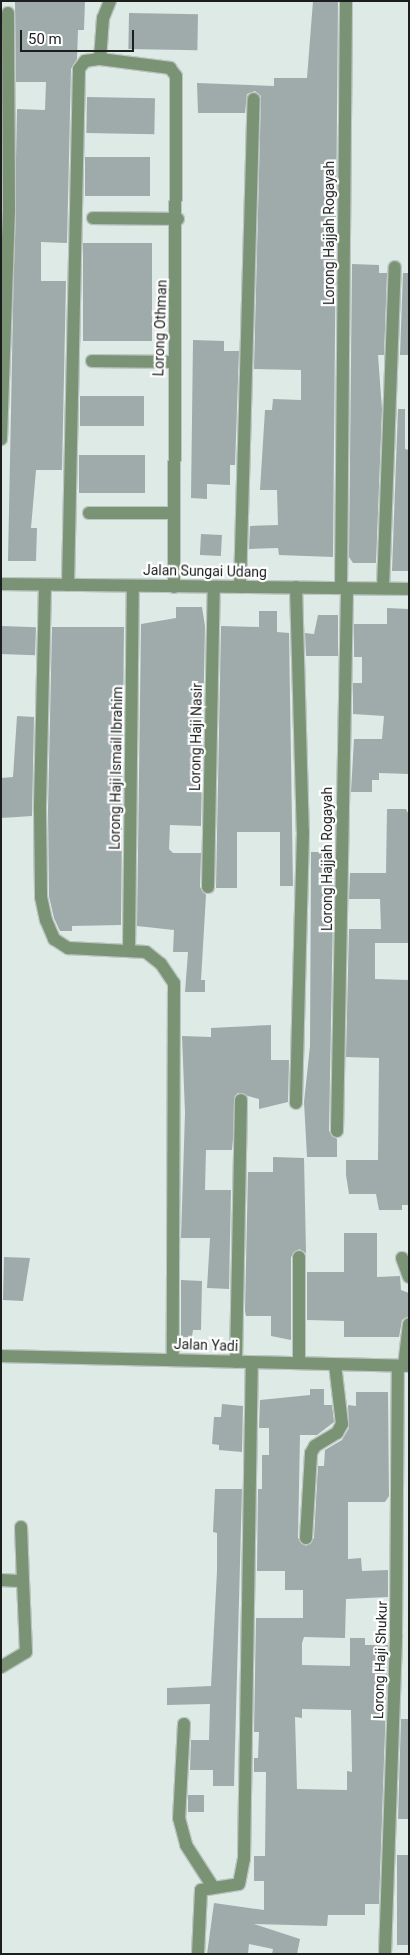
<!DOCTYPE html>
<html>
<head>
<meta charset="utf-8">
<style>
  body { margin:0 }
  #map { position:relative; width:410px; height:1955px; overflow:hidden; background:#deeae5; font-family:Roboto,sans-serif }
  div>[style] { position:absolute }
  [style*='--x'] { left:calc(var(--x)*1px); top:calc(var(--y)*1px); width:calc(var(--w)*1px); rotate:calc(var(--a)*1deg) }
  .building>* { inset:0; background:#9fabab; transform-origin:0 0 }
  .roads { filter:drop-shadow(1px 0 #bbc5c1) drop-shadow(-1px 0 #bbc5c1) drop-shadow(0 1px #bbc5c1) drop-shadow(0 -1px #bbc5c1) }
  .minor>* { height:12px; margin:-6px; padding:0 6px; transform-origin:6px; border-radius:6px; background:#7b9375 }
  .tertiary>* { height:12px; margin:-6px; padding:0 6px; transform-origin:6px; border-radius:6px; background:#7b9375 }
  span { translate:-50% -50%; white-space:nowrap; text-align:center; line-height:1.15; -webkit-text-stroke:4.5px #fff; paint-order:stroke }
  .street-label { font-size:14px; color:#1b1f1e }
  .frame { position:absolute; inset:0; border:2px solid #1b1f1e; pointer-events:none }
  .scale { position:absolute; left:20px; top:30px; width:114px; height:22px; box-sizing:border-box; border:2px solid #1b1f1e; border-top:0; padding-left:6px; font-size:15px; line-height:18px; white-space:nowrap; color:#1b1f1e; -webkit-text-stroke:4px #fff; paint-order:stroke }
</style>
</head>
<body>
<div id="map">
  <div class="building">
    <div style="clip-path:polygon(15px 1px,85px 1px,84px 30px,78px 30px,77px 59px,71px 69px,67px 243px,41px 242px,41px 281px,66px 281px,62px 470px,36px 470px,31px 528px,37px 528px,36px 561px,8px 561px,17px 109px,45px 110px,46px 82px,16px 82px)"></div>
    <div style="clip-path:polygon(313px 1px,338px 1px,333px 557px,279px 555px,278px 548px,249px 549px,250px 526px,278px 525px,277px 490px,260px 490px,265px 410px,272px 410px,273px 399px,301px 400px,301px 370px,254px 369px,261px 96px,255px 91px,247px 94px,245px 113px,198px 113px,197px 83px,274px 86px,274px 78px,307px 78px)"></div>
    <div style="left:129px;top:13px;width:69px;height:36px;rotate:1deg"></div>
    <div style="left:87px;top:97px;width:68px;height:36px;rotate:1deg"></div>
    <div style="left:85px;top:157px;width:65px;height:39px"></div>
    <div style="left:83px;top:243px;width:69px;height:98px"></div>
    <div style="clip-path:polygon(352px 264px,379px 265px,379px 273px,387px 273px,384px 355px,378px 355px,382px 409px,376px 563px,353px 563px,349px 557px)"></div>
    <div style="clip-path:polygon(403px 273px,409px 273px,409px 355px,400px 355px)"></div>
    <div style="clip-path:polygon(193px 340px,224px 341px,224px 351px,239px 351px,235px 465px,230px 465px,230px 485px,207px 484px,207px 499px,191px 498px)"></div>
    <div style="left:80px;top:396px;width:64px;height:30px"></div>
    <div style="clip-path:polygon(398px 409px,405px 409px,405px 449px,409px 450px,408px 571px,392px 571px)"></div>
    <div style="left:79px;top:455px;width:66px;height:38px"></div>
    <div style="left:201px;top:534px;width:21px;height:21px;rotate:3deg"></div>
    <div style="clip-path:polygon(176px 607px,202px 607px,205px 626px,201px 826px,170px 825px,169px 849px,173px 853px,201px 853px,200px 887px,206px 895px,201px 980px,205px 980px,205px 992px,185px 992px,188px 952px,173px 952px,174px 930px,137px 926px,141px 624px,176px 618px)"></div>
    <div style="clip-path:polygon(387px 608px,409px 609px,409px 774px,379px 773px,379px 780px,372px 780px,372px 792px,351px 792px,354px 739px,382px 739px,384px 716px,353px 714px,353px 683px,362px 683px,362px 657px,354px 657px,354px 624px,387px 624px)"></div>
    <div style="clip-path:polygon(259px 611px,277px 611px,277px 632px,289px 633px,293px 886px,280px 886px,280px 832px,237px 832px,237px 888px,216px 888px,221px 626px,259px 627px)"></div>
    <div style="clip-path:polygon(318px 615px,338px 615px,338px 656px,306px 656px,305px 633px,314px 634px)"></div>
    <div style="left:1px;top:626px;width:35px;height:28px;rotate:2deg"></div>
    <div style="clip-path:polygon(52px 627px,124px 627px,121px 925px,72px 926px,72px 931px,60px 931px,54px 918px,49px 896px,48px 810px)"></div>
    <div style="clip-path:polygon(17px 716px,34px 717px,32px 816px,1px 818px,1px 778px,13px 777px)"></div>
    <div style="clip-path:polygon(387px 809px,406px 809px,409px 815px,409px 943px,375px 943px,375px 979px,409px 980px,409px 1205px,402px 1205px,402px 1210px,379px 1210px,376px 1194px,349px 1194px,346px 1175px,346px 1160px,378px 1160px,379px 1058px,346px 1057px,349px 929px,381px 929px,380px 899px,349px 899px,350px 873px,386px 873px)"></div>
    <div style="clip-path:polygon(311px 852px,332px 852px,334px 860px,329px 1131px,337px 1139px,337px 1157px,307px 1157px,304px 1102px,310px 1046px)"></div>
    <div style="clip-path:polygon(271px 1025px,271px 1060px,289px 1060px,288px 1102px,259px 1109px,259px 1099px,237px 1093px,232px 1150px,206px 1150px,205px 1190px,231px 1190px,229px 1289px,207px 1288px,210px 1238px,181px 1238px,185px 1113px,182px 1036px,211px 1037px,211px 1028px)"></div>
    <div style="clip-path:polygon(273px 1157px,304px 1158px,306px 1253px,299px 1249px,291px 1257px,291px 1340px,271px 1336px,271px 1316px,246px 1316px,245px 1311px,248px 1172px,273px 1172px)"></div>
    <div style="clip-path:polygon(344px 1233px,377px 1233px,377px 1277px,400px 1276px,401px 1290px,409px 1293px,409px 1316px,402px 1320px,399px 1337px,344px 1337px,344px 1321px,307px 1320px,307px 1272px,344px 1272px)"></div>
    <div style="clip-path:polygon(4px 1257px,30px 1258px,23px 1301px,3px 1300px)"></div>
    <div style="clip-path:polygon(181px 1280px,202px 1281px,201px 1330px,193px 1330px,192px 1337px,181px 1337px)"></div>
    <div style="clip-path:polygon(evenodd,310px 1389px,324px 1389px,324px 1405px,332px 1405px,334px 1422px,317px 1435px,300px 1435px,298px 1538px,306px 1546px,314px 1538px,318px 1466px,324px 1466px,325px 1450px,342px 1440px,349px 1428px,348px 1405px,356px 1406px,356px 1392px,388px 1392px,389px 1496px,385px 1502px,348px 1502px,348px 1559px,361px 1558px,362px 1571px,388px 1570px,388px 1597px,346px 1599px,345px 1638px,304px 1637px,302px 1643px,302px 1665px,350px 1666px,350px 1638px,365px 1638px,365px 1645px,388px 1645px,379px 1904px,365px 1904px,365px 1915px,328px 1915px,327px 1926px,254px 1924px,300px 1939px,297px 1954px,272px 1954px,273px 1949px,249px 1944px,248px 1954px,207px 1954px,214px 1903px,264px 1910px,264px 1881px,254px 1881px,254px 1856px,265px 1856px,266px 1772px,254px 1772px,254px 1758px,258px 1758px,259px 1732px,254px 1732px,256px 1618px,303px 1618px,303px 1590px,285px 1590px,285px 1571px,257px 1571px,258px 1489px,262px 1489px,262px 1455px,269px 1455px,269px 1428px,259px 1428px,260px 1400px,310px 1395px,310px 1389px,302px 1709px,351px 1710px,352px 1772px,347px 1771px,347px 1790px,297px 1789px,295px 1717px,302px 1718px,302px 1709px)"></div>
    <div style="clip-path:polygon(222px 1404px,243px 1406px,242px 1452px,219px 1450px,219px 1445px,212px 1444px,214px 1417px,221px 1417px)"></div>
    <div style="clip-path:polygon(215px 1489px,242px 1489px,234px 1786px,213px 1786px,213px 1770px,190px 1770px,191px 1740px,209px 1740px,210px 1704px,167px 1705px,167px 1688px,211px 1686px,217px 1571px,217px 1533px,213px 1532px)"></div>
    <div style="clip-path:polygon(401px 1719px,409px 1719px,409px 1819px,398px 1819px)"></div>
    <div style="left:188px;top:1795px;width:16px;height:17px"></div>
    <div style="left:397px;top:1855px;width:12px;height:90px"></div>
  </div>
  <div class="roads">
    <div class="minor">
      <div style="--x:110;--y:1;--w:18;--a:112"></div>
      <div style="--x:103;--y:18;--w:41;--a:94.2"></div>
      <div style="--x:100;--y:59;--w:71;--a:7.3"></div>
      <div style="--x:170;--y:68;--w:10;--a:53"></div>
      <div style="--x:176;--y:76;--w:511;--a:90.22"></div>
      <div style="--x:93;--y:218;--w:85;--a:0.7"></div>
      <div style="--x:92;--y:361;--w:82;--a:0.7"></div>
      <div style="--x:1;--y:439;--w:229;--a:-88"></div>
      <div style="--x:9;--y:210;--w:197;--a:-90.3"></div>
      <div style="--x:89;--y:513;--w:84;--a:0"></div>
      <div style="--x:45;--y:585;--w:225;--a:91.3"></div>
      <div style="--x:40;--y:810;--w:87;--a:89.3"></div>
      <div style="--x:41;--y:897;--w:24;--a:78"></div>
      <div style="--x:46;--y:920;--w:21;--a:67"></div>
      <div style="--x:54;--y:939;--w:17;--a:33"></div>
      <div style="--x:68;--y:948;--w:78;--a:2.9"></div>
      <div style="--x:146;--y:952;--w:19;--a:39"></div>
      <div style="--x:161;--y:964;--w:23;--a:56"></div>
      <div style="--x:174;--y:983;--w:376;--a:90.2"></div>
      <div style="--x:68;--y:585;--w:516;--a:-88.78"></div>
      <div style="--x:79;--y:69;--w:10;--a:-53"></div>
      <div style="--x:85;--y:61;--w:15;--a:-8"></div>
      <div style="--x:240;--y:587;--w:488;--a:-88.4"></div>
      <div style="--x:296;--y:587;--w:245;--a:88.4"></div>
      <div style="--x:303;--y:832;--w:271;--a:91.5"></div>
      <div style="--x:341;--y:588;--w:587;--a:-89.51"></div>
      <div style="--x:383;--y:588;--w:321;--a:-87.9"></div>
      <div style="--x:208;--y:887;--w:300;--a:-88.9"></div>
      <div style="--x:129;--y:951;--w:365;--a:-89.4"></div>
      <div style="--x:337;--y:1131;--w:543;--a:-88.94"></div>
      <div style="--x:402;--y:1258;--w:20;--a:70"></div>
      <div style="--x:236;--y:1362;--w:262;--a:-88.9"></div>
      <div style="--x:299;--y:1363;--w:106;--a:-90"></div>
      <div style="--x:404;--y:1366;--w:42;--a:-83.2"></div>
      <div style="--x:306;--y:1538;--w:85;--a:-86.6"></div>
      <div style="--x:311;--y:1453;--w:8;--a:-60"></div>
      <div style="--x:315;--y:1446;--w:26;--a:-31"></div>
      <div style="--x:337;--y:1433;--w:10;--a:-61"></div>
      <div style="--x:342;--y:1424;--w:60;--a:-96.7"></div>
      <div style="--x:1;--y:1580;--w:22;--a:3"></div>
      <div style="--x:23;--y:1581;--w:54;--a:-92.1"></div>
      <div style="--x:1;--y:1667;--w:29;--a:-31"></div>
      <div style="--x:26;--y:1652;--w:71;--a:-92.4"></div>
      <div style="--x:184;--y:1724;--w:94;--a:93"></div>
      <div style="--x:179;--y:1818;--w:28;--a:75"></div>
      <div style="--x:186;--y:1845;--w:50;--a:57.3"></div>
      <div style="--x:198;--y:1954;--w:64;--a:-87.3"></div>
      <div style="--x:201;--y:1890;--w:38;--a:-9"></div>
      <div style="--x:239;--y:1884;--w:25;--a:-79"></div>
      <div style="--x:244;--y:1859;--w:497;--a:-89.1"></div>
      <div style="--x:385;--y:1954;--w:319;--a:-88"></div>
      <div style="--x:396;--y:1635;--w:269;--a:-89.6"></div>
    </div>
    <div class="tertiary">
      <div style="--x:1;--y:584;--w:408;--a:0.7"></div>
      <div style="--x:1;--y:1356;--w:408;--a:1.4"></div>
    </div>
  </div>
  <div class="street-label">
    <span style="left:329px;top:233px;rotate:-90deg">Lorong Hajjah Rogayah</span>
    <span style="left:160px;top:328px;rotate:-88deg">Lorong Othman</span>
    <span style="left:205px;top:571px;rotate:1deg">Jalan Sungai Udang</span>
    <span style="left:196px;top:737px;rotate:-89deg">Lorong Haji Nasir</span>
    <span style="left:116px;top:768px;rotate:-89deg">Lorong Haji Ismail Ibrahim</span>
    <span style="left:327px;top:859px;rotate:-90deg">Lorong Hajjah Rogayah</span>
    <span style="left:206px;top:1345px;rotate:2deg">Jalan Yadi</span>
    <span style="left:380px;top:1660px;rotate:-88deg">Lorong Haji Shukur</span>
  </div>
  <div class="frame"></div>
  <div class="scale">50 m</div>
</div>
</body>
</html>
